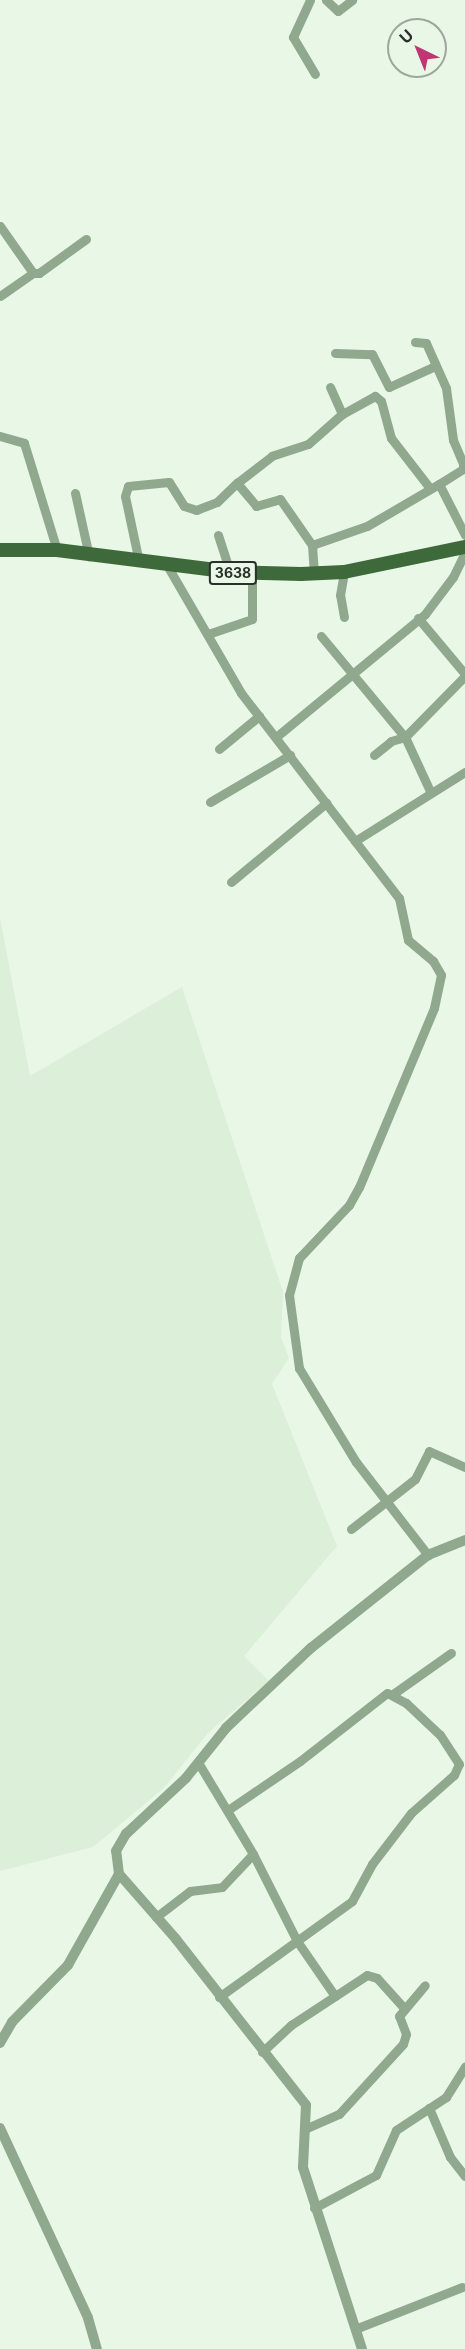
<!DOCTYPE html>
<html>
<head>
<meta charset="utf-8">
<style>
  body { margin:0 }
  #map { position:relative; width:465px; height:2349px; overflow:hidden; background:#e9f7e7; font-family:Inter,sans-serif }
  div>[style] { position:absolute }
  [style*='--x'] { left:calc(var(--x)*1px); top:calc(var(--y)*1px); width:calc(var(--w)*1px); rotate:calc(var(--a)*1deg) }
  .built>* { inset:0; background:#dbefd9 }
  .minor>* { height:9px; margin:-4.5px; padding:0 4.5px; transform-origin:4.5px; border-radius:4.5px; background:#90a88d }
  .tertiary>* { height:10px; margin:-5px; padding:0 5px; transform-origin:5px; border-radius:5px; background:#90a88d }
  .primary>* { height:14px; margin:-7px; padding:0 7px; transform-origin:7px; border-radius:7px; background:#3e693a }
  span { translate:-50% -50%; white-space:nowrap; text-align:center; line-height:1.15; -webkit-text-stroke:6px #e9f7e7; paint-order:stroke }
  .shield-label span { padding:2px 4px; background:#e9f7e7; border:2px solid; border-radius:4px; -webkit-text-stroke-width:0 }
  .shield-label { font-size:14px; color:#2a302a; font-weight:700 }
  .north { position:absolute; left:387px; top:18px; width:60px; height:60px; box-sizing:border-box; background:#e9f7e7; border:2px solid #9da79b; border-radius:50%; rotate:317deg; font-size:16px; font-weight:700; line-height:24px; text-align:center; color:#2a302a }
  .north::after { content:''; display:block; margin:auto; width:21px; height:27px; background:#bf3672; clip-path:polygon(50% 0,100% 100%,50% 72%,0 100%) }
</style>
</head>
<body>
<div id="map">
  <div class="built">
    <div style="clip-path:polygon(0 918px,30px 1076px,182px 987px,283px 1292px,281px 1337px,289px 1358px,272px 1384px,337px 1546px,244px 1656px,269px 1681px,208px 1733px,164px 1788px,93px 1847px,0 1871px)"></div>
  </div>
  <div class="minor">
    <div style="--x:310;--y:0;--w:41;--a:114.7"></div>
    <div style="--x:293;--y:37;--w:43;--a:59.3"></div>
    <div style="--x:326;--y:0;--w:16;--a:43"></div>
    <div style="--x:338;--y:11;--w:18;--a:-38"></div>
    <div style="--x:0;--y:226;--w:57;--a:54.9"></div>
    <div style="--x:33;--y:273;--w:6;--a:0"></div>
    <div style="--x:39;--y:273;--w:58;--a:-35.9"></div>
    <div style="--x:0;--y:296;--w:40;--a:-34.9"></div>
    <div style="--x:415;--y:342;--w:11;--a:5"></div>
    <div style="--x:426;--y:343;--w:49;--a:66"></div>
    <div style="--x:446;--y:388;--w:52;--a:82.3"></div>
    <div style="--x:453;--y:440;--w:25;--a:67"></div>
    <div style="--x:463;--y:463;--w:6;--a:90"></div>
    <div style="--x:463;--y:469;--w:28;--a:148"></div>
    <div style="--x:335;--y:353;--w:37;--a:2"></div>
    <div style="--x:372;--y:354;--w:37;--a:63"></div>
    <div style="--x:389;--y:387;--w:51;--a:-24.5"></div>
    <div style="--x:330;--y:387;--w:30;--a:66"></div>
    <div style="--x:0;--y:436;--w:25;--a:16"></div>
    <div style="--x:24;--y:443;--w:112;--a:72.9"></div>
    <div style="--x:429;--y:487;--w:62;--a:-127.8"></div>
    <div style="--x:391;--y:438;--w:38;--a:-105"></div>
    <div style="--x:381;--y:401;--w:8;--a:-140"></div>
    <div style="--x:375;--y:396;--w:38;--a:151"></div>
    <div style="--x:342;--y:414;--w:45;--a:138.6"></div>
    <div style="--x:308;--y:444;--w:38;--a:162"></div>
    <div style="--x:272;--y:456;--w:44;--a:142.4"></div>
    <div style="--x:237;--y:483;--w:30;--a:50"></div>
    <div style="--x:256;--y:506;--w:25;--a:-16"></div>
    <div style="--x:280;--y:499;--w:56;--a:55.2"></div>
    <div style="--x:312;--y:545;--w:58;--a:-19.1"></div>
    <div style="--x:367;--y:526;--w:83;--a:-30.3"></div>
    <div style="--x:439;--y:484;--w:57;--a:63"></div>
    <div style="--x:75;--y:493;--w:65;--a:77.5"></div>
    <div style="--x:218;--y:535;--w:39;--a:72"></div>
    <div style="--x:312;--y:545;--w:26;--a:86"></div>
    <div style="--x:139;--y:562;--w:67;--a:-102"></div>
    <div style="--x:125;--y:496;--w:10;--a:-73"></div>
    <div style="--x:128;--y:486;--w:41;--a:-5.6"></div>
    <div style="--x:169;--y:482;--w:28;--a:58"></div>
    <div style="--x:184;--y:506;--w:13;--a:18"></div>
    <div style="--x:196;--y:510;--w:22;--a:-21"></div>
    <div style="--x:217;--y:502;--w:28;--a:-44"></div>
    <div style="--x:168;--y:567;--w:146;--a:59.9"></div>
    <div style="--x:241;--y:693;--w:259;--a:52.4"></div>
    <div style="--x:399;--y:898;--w:43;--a:77.9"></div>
    <div style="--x:408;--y:940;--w:33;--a:40"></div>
    <div style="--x:433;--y:961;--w:16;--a:60"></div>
    <div style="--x:441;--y:975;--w:34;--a:102"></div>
    <div style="--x:434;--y:1008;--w:194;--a:112.7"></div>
    <div style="--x:359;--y:1187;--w:21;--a:119"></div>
    <div style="--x:349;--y:1205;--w:73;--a:133.3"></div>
    <div style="--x:299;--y:1258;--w:38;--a:105"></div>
    <div style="--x:289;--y:1295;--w:74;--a:82.2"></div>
    <div style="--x:299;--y:1368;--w:110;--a:58.8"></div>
    <div style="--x:356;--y:1462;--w:118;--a:52.3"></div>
    <div style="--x:344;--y:617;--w:22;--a:-100"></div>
    <div style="--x:340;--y:595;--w:23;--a:-80"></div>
    <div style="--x:418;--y:618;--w:73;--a:50"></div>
    <div style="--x:208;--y:634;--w:46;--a:-18.8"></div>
    <div style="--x:252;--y:619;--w:46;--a:-90"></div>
    <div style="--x:321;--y:636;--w:131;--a:50.3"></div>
    <div style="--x:405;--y:737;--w:60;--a:65.2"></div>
    <div style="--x:276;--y:737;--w:193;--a:-39.5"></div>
    <div style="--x:425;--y:614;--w:46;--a:-52.9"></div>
    <div style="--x:453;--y:577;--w:28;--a:-64"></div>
    <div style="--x:219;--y:749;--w:52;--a:-39.5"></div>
    <div style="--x:374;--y:755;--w:22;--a:-39"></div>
    <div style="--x:391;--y:741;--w:15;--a:-16"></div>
    <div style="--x:405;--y:737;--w:86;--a:-45.5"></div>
    <div style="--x:210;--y:802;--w:93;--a:-30.4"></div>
    <div style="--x:355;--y:841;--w:130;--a:-32.1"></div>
    <div style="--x:231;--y:882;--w:124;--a:-39.7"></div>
    <div style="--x:351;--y:1529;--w:81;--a:-38"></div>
    <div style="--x:415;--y:1479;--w:31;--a:-63"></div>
    <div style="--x:429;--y:1451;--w:39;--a:24"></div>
    <div style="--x:393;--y:1694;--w:71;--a:-35.3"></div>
    <div style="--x:199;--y:1764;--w:105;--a:59"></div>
    <div style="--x:156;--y:1917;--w:43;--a:-37.4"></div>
    <div style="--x:190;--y:1891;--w:32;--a:-7"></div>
    <div style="--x:222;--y:1887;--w:45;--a:-46.8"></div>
    <div style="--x:253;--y:1854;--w:97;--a:63.2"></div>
    <div style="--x:297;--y:1941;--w:67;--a:55.4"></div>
    <div style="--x:219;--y:1997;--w:164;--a:-35.8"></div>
    <div style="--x:352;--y:1901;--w:42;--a:-61.6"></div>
    <div style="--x:372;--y:1864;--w:64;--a:-52.6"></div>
    <div style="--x:411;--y:1813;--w:57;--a:-41.5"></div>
    <div style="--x:454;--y:1775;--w:12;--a:-66"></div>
    <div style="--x:459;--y:1764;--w:35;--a:-123"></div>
    <div style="--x:440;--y:1735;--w:47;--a:-136.7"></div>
    <div style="--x:406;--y:1703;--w:21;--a:-152"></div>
    <div style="--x:387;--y:1693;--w:110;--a:142"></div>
    <div style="--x:300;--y:1761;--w:87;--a:145.8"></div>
    <div style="--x:262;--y:2052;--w:40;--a:-43"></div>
    <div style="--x:291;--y:2025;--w:91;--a:-33.3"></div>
    <div style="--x:367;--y:1975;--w:10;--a:17"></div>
    <div style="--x:377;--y:1978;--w:39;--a:48"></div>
    <div style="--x:429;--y:2108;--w:53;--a:66.8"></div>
    <div style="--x:450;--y:2157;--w:24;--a:52"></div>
    <div style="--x:307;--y:2128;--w:35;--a:-24"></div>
    <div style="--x:339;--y:2114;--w:95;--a:-47.6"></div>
    <div style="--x:403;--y:2044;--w:10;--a:-73"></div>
    <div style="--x:406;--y:2034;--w:19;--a:-111"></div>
    <div style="--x:399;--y:2016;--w:40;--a:-50"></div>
    <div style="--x:314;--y:2208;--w:70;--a:-28"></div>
    <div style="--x:376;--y:2175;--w:49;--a:-66"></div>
    <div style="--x:396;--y:2130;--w:60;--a:-33.4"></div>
    <div style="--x:446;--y:2097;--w:36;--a:-58"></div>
    <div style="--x:355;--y:2329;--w:115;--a:-21.4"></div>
  </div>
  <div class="tertiary">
    <div style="--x:0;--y:2043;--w:24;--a:-60"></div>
    <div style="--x:12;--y:2022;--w:80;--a:-45.5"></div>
    <div style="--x:68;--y:1965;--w:104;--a:-60.7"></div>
    <div style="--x:0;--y:2128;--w:209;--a:65.1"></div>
    <div style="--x:88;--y:2318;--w:32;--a:74"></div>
    <div style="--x:362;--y:2349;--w:191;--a:-108"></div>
    <div style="--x:303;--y:2167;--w:62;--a:-87.2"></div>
    <div style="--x:306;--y:2105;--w:211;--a:-128.1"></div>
    <div style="--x:176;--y:1939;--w:86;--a:-131.2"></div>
    <div style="--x:119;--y:1874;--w:23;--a:-97"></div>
    <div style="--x:116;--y:1851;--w:20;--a:-60"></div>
    <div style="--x:126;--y:1834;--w:82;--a:-43"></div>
    <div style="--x:186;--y:1778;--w:64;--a:-51.3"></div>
    <div style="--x:226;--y:1728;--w:117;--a:-43.3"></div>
    <div style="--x:311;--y:1648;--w:149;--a:-38.5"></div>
    <div style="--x:428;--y:1555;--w:40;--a:-22"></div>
  </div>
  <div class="primary">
    <div style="--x:0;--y:550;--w:57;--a:0"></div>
    <div style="--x:57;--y:550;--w:174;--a:7.2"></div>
    <div style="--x:230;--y:572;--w:71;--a:1.6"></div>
    <div style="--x:301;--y:574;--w:43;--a:-2.7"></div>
    <div style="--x:344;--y:572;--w:124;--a:-11.7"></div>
  </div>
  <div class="shield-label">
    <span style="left:233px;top:573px">3638</span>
  </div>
  <div class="north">U</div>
</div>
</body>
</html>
